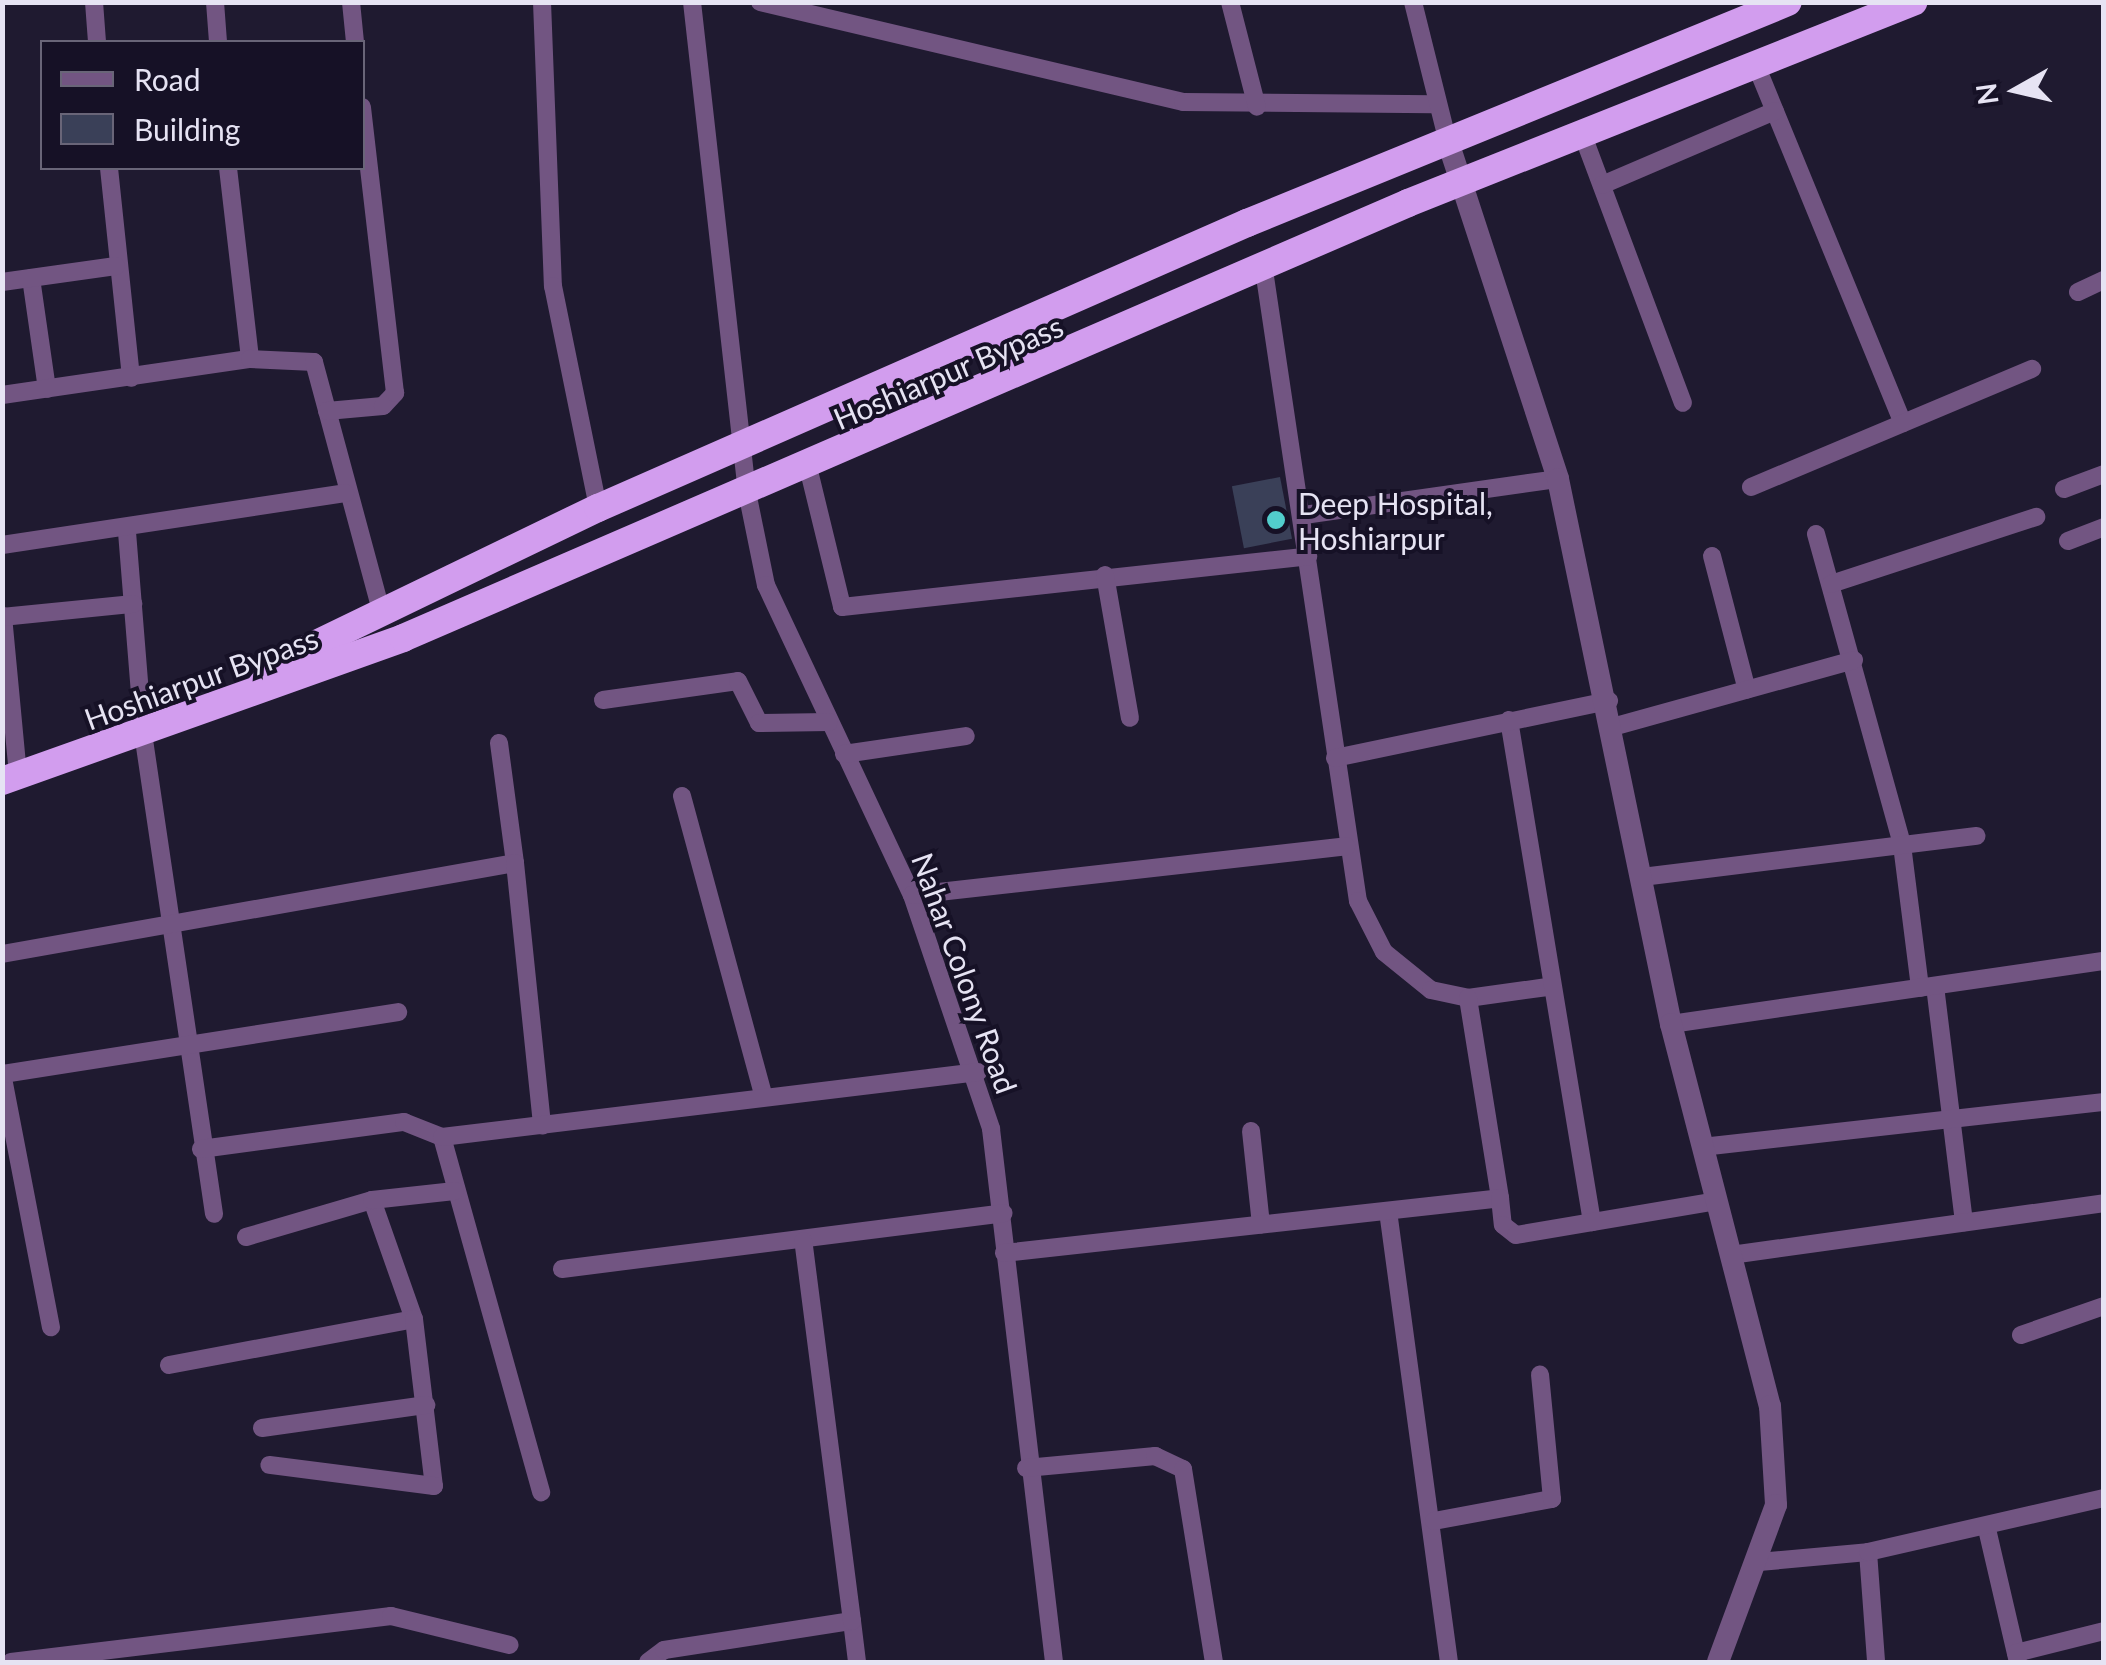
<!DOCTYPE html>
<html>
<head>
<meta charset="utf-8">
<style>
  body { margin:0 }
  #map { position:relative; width:2106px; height:1665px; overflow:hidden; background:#1f1a30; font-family:Lato,sans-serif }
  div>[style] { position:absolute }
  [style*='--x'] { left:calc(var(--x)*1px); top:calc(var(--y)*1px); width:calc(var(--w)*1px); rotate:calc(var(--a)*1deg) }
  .building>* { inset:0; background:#3a4058; transform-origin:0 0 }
  .minor>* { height:18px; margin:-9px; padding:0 9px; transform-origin:9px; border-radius:9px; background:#725582 }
  .tertiary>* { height:22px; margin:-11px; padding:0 11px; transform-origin:11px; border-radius:11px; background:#725582 }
  .trunk>* { height:28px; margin:-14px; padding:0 14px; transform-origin:14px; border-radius:14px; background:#d29dee }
  .dots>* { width:28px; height:28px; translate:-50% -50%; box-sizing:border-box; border:5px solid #161126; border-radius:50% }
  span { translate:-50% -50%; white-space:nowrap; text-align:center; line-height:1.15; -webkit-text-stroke:8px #161126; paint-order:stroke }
  .street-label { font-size:30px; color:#e6e3f3 }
  .poi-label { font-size:30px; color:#e6e3f3 }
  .left { translate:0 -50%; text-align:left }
  .frame { position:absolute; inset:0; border:5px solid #e6e3f3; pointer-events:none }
  .legend { position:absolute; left:40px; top:40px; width:325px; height:130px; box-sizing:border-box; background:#161126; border:2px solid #696578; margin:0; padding:12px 18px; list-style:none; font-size:30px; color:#e6e3f3 }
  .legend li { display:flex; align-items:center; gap:20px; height:50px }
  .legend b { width:50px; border:2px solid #696578 }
  .north { position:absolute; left:1966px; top:40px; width:100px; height:100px; -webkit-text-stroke:8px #161126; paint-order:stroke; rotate:262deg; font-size:28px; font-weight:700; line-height:40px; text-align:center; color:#e6e3f3 }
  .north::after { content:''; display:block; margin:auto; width:35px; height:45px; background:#e6e3f3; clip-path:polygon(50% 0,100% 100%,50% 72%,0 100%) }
</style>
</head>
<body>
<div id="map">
  <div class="building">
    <div style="left:1280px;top:477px;width:63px;height:49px;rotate:79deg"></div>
  </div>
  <div class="minor">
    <div style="--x:94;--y:2;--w:40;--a:85.7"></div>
    <div style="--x:215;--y:2;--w:40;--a:85.7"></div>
    <div style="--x:351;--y:2;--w:40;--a:84.3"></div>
    <div style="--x:542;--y:2;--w:284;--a:87.8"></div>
    <div style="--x:553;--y:286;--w:227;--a:78.5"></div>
    <div style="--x:692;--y:2;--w:493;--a:83.6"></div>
    <div style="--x:747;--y:492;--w:95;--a:78.5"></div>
    <div style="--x:766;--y:585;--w:343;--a:64.8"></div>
    <div style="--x:912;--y:895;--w:247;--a:71.3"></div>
    <div style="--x:991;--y:1129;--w:537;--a:83.26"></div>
    <div style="--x:760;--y:2;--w:435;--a:13.3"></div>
    <div style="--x:1183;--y:102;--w:250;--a:0.5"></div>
    <div style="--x:1230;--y:2;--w:108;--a:75.6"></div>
    <div style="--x:1413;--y:2;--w:144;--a:76"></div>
    <div style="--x:1756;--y:65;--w:387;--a:67.7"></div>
    <div style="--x:1582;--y:133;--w:288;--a:69.5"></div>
    <div style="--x:109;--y:168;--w:211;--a:84"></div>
    <div style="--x:228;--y:168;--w:192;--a:83.4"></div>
    <div style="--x:1602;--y:185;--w:188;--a:-23.2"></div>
    <div style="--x:1264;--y:270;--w:638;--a:81.53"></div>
    <div style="--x:1358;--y:901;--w:57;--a:63"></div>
    <div style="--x:1384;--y:952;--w:60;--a:39"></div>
    <div style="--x:1431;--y:990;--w:38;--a:12"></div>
    <div style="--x:1468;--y:998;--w:80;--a:-7.9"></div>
    <div style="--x:31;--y:278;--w:112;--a:81.8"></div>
    <div style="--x:2;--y:282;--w:115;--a:-8"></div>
    <div style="--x:2078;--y:292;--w:29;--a:-25"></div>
    <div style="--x:2;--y:395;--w:251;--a:-8.3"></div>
    <div style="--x:250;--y:359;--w:64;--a:2.7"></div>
    <div style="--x:314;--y:362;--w:258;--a:74.9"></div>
    <div style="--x:327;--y:411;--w:56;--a:-5.1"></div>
    <div style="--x:383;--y:406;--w:18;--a:-47"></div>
    <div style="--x:395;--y:393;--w:288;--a:-96.6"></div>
    <div style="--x:808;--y:467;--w:144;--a:76.3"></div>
    <div style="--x:842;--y:607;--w:469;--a:-6.2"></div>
    <div style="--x:1751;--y:487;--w:305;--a:-22.8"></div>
    <div style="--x:2064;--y:489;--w:43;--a:-20.6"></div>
    <div style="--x:1304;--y:515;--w:257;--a:-8.1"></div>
    <div style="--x:127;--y:532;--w:202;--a:85.4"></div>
    <div style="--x:143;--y:733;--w:486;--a:81.6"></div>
    <div style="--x:1816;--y:534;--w:323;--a:74.5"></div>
    <div style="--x:1902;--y:845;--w:144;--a:82.8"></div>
    <div style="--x:2068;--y:541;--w:39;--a:-21"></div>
    <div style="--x:2;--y:545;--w:347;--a:-8.6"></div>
    <div style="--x:1712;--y:556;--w:138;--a:75.4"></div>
    <div style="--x:1105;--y:575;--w:145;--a:80.1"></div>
    <div style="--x:1831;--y:584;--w:216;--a:-18.1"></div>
    <div style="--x:3;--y:616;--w:161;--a:84.6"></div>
    <div style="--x:2;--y:617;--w:132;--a:-5.7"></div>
    <div style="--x:603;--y:700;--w:136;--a:-8"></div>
    <div style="--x:738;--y:681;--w:47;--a:63.4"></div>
    <div style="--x:759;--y:723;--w:70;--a:-0.8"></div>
    <div style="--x:1509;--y:720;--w:509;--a:80.61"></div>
    <div style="--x:1616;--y:726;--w:247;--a:-15.5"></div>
    <div style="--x:499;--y:743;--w:121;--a:82.4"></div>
    <div style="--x:844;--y:754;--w:123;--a:-8.4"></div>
    <div style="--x:1335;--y:758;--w:280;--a:-11.8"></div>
    <div style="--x:682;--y:796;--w:310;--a:74.8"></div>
    <div style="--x:1642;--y:877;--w:337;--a:-7"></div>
    <div style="--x:912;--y:895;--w:437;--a:-6.4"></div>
    <div style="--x:2;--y:954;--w:521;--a:-10.06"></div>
    <div style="--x:515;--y:863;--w:264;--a:84.1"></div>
    <div style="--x:1935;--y:986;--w:238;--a:83"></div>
    <div style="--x:1468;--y:998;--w:203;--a:80.9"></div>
    <div style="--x:1671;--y:1024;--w:438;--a:-8.3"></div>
    <div style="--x:2;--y:1073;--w:259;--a:79.1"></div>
    <div style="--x:3;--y:1074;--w:400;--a:-8.9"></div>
    <div style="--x:1251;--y:1131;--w:94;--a:83.9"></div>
    <div style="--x:442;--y:1137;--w:369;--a:74.4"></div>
    <div style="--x:1702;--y:1147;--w:405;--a:-6.4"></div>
    <div style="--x:201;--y:1149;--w:205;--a:-7.6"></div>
    <div style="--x:404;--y:1122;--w:41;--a:21.5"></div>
    <div style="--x:442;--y:1137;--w:540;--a:-6.91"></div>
    <div style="--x:372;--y:1200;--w:126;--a:70.6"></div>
    <div style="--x:1388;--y:1211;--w:455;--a:82.3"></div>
    <div style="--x:246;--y:1237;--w:131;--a:-16.4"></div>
    <div style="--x:372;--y:1200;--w:83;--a:-6.2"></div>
    <div style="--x:1004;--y:1253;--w:499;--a:-6.3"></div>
    <div style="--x:1500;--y:1198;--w:27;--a:84"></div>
    <div style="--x:1503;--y:1225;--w:16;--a:38"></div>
    <div style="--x:1516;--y:1235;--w:203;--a:-9.6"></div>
    <div style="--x:1731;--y:1255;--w:377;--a:-7.9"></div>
    <div style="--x:562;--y:1269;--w:445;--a:-7.2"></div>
    <div style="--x:2021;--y:1335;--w:88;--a:-19.3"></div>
    <div style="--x:169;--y:1365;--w:249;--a:-10.6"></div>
    <div style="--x:414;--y:1319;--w:168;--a:83.2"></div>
    <div style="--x:434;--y:1486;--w:166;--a:-172.7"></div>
    <div style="--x:262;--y:1428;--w:166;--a:-8"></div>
    <div style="--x:1026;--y:1468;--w:130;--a:-5.3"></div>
    <div style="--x:1155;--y:1456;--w:31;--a:25"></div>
    <div style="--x:1183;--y:1469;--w:195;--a:80.9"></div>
    <div style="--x:1434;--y:1521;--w:120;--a:-10.6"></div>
    <div style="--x:1552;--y:1499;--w:125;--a:-95.5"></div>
    <div style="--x:1987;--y:1529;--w:137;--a:76.9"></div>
    <div style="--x:1868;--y:1552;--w:110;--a:85.8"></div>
    <div style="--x:1759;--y:1562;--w:109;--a:-5.2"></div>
    <div style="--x:1868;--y:1552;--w:242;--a:-12.9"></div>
    <div style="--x:852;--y:1621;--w:41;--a:83"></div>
    <div style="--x:2016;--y:1653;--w:91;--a:-14"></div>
    <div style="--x:11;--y:1662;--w:383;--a:-6.9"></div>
    <div style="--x:391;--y:1616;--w:122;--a:13.7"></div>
    <div style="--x:648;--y:1662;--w:20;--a:-37"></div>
    <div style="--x:664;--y:1650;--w:190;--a:-8.8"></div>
    <div style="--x:852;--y:1621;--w:383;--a:-97.3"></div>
  </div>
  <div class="tertiary">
    <div style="--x:1448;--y:142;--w:354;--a:71.9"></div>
    <div style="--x:1558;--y:479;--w:557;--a:78.29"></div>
    <div style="--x:1671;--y:1024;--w:395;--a:75.5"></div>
    <div style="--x:1770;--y:1406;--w:99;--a:86.5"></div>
    <div style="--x:1776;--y:1505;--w:167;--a:110.3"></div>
  </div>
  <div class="trunk">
    <div style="--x:260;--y:687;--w:33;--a:-51"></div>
    <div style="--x:281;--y:661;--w:352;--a:-25.8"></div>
    <div style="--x:598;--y:508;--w:709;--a:-23.71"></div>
    <div style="--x:1247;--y:223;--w:584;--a:-22.22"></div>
    <div style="--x:2;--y:781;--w:426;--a:-19.6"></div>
    <div style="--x:403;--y:638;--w:1095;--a:-23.4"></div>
    <div style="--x:1408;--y:203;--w:544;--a:-21.7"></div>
  </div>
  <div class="dots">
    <div style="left:1276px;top:520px;background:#52cdcc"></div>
  </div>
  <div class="street-label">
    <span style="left:948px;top:372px;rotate:-23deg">Hoshiarpur Bypass</span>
    <span style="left:201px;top:678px;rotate:-20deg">Hoshiarpur Bypass</span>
    <span style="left:965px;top:973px;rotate:70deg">Nahar Colony Road</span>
  </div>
  <div class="poi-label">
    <span class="left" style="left:1298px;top:520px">Deep Hospital,<br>Hoshiarpur</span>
  </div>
  <div class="frame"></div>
  <ul class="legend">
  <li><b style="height:12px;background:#725582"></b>Road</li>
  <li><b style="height:28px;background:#3a4058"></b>Building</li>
  </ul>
  <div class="north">N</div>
</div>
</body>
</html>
